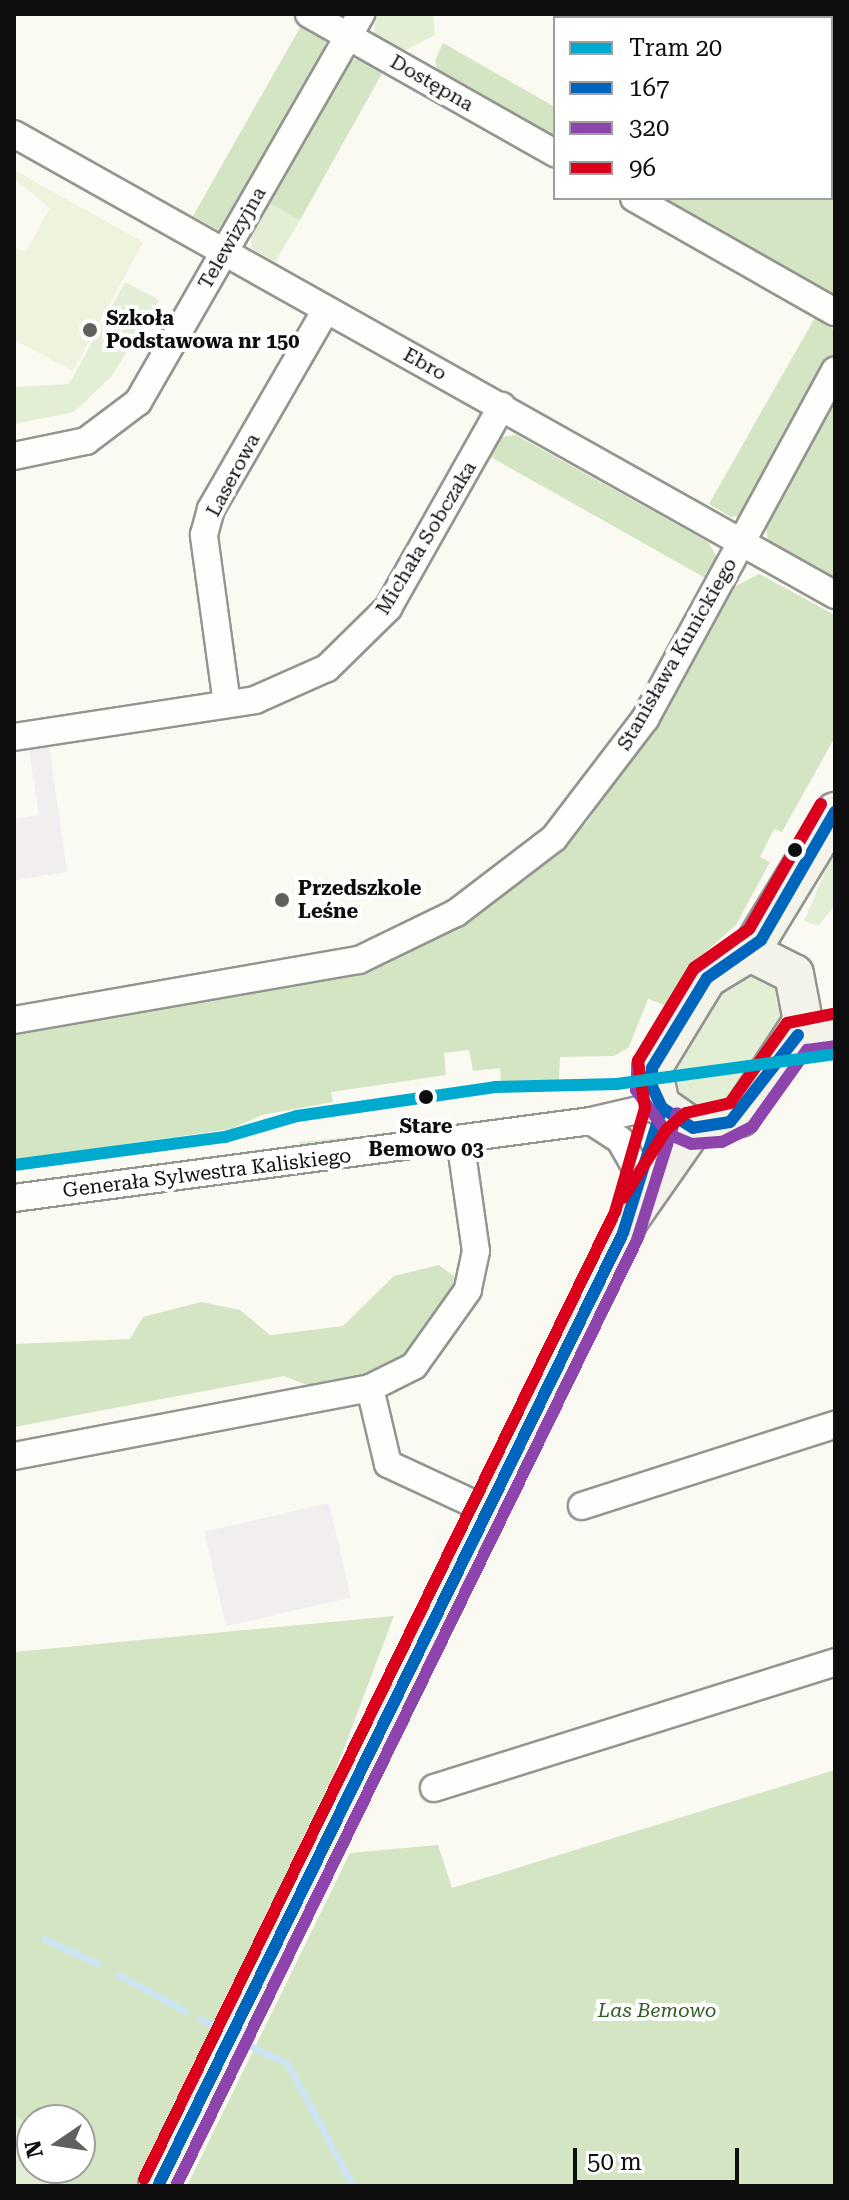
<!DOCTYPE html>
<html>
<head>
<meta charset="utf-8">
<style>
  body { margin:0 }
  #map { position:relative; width:849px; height:2200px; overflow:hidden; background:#faf9f2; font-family:"Roboto Serif",serif }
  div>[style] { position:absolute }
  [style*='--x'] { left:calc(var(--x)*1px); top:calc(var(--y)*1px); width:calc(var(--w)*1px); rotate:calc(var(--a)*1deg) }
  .industrial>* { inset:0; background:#f2edef; transform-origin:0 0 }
  .green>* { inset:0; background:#e3efd4 }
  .forest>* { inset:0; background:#d4e5c3 }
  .pitch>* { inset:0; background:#edf3dd }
  .stream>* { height:7px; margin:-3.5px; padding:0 3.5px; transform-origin:3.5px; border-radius:3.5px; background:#cce4f1 }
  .roads { filter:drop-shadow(2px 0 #949491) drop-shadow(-2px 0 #949491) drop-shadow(0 2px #949491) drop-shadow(0 -2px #949491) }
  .street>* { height:26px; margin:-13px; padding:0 13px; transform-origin:13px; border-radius:13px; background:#fefefd }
  .secondary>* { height:38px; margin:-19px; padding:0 19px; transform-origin:19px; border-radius:19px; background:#f4f3ea }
  .bus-1>* { height:12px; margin:-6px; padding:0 6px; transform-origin:6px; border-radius:6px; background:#0065bd }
  .bus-2>* { height:12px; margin:-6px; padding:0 6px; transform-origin:6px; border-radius:6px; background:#8e44ad }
  .bus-3>* { height:12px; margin:-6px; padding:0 6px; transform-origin:6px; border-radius:6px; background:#db001b }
  .tram-1>* { height:12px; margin:-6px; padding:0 6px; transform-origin:6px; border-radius:6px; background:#00a9ce }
  .dots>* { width:22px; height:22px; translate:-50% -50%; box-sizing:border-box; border:4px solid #fff; border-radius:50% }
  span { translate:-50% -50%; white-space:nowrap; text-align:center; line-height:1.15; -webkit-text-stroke:8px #fff; paint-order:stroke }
  .street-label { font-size:20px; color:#0e0e0e }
  .poi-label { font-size:20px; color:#0e0e0e; font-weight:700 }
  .left { translate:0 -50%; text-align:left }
  .stop-label { font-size:20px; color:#0e0e0e; font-weight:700 }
  .park-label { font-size:20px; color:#2f6023; font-style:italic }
  .frame { position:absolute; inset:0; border:16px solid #0e0e0e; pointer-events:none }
  .legend { position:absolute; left:553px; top:16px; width:280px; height:184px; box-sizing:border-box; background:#fff; border:2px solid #9f9f9f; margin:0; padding:10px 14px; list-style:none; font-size:24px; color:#0e0e0e }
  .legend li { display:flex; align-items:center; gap:16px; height:40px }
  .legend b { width:40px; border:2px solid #9f9f9f }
  .north { position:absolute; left:16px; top:2104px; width:80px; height:80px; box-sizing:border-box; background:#fff; border:2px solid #9f9f9f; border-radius:50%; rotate:257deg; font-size:22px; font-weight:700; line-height:32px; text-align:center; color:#0e0e0e }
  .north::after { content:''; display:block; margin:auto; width:28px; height:36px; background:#61605e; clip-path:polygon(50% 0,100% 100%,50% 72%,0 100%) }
  .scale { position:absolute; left:573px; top:2148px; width:166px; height:36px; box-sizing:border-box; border:4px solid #0e0e0e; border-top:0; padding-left:10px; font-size:24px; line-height:28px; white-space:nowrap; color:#0e0e0e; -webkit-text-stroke:6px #fff; paint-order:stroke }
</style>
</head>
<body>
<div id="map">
  <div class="industrial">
    <div style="clip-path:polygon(49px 747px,67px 872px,14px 880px,14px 819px,39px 815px,29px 750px)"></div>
    <div style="left:329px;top:1503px;width:97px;height:128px;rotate:77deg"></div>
  </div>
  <div class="green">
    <div style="clip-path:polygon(376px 14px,433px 14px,435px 35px,398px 54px,374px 34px)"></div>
    <div style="clip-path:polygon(267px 202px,300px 220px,275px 262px,251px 248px,251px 229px)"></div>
    <div style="clip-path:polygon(125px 282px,159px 300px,111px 377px,74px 412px,14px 424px,14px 387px,69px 384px)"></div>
    <div style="clip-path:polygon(835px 848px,835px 905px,818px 926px,804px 921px)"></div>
    <div style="clip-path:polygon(751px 973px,779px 989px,784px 1019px,759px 1058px,671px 1071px,725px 986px)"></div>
    <div style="clip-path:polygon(751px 1071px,734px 1098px,716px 1109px,694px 1108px,672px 1082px)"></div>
    <div style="clip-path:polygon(413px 1125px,419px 1134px,307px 1149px,297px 1142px,413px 1131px)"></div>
    <div style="clip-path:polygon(14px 2112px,32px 2120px,32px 2168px,78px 2168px,77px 2176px,62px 2186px,14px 2186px)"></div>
  </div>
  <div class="forest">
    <div style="clip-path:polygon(771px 14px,835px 14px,835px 299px,655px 198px,831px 198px,831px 18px)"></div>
    <div style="clip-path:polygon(302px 24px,324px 36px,326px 49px,235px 219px,220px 231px,193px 216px)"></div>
    <div style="clip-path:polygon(443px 43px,555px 107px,555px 142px,439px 77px,435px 61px)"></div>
    <div style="clip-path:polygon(363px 57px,384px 70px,300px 220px,267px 202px,349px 62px)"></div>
    <div style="clip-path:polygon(817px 314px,835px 331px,835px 357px,747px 515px,731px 517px,709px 504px)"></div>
    <div style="clip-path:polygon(835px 386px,835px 590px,769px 549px,766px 526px)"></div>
    <div style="clip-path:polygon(516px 435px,708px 542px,717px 557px,709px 580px,489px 456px,502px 437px)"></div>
    <div style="clip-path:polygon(759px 574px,835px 615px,835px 737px,782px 832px,774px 829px,760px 857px,770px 862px,736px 925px,687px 968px,665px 1005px,648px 999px,629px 1047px,614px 1056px,560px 1057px,559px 1080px,501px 1081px,500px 1068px,473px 1071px,469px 1050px,444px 1053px,446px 1075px,331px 1092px,333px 1102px,262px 1115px,231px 1129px,14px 1160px,14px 1031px,322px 981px,482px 907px,586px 824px,732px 588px)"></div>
    <div style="clip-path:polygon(439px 1265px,455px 1277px,441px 1319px,431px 1336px,371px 1376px,322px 1391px,284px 1376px,14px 1427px,14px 1344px,130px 1339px,143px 1317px,201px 1302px,240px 1310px,270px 1335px,343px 1326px,394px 1276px)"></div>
    <div style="clip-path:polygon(394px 1616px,326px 1796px,135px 2186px,62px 2186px,80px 2168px,80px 2120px,23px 2122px,14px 2112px,14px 1652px)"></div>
    <div style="clip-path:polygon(835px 1770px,835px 2186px,187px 2186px,350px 1853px,438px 1845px,452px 1888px)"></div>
  </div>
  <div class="pitch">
    <div style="clip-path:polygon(14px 170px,143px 242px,73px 371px,17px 341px,14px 350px,14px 247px,26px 252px,50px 208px,14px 179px)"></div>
  </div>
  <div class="stream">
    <div style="--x:44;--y:1939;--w:58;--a:24.4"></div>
    <div style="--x:119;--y:1975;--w:75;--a:28.6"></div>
    <div style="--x:201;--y:2019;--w:14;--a:30"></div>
    <div style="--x:250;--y:2046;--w:41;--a:24.7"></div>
    <div style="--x:287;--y:2063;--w:140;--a:61.8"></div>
  </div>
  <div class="roads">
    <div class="street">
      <div style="--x:309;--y:14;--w:283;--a:29.5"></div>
      <div style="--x:14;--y:134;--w:942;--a:29.31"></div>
      <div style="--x:634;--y:198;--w:231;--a:29.6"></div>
      <div style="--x:14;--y:456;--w:74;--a:-11.8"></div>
      <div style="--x:86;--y:441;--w:65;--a:-36.9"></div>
      <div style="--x:138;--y:402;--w:448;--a:-60.1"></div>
      <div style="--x:227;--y:704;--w:171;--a:-97.8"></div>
      <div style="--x:204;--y:535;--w:27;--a:-75"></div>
      <div style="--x:211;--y:509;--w:230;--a:-60"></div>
      <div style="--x:14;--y:737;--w:244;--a:-8.7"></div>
      <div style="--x:255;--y:700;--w:79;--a:-24"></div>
      <div style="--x:327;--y:668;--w:86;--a:-44.5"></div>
      <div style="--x:388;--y:608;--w:232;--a:-60.6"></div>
      <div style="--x:14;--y:1020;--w:350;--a:-9.9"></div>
      <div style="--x:359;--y:960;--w:108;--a:-25.9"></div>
      <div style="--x:456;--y:913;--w:123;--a:-37.4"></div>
      <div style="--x:554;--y:838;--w:150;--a:-52.6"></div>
      <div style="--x:645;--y:719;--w:397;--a:-61.4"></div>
      <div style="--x:591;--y:1121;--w:35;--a:33"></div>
      <div style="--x:620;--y:1140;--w:40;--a:60.3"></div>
      <div style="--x:460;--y:1139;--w:113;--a:81.9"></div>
      <div style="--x:476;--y:1251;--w:40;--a:102"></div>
      <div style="--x:468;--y:1290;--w:93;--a:125.4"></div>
      <div style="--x:414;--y:1366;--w:49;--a:153.4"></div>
      <div style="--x:370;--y:1388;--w:78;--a:76.7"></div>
      <div style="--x:388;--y:1464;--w:109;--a:24.9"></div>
      <div style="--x:14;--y:1198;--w:582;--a:-7.6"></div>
      <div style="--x:591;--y:1121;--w:71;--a:-13.1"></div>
      <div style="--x:14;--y:1456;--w:362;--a:-10.8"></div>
      <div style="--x:582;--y:1506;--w:266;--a:-17.8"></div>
      <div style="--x:434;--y:1788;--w:420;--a:-17.4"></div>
    </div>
    <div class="secondary">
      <div style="--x:750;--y:952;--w:49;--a:26.6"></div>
      <div style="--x:794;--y:974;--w:48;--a:79.2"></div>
      <div style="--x:803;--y:1021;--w:115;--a:123.3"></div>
      <div style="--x:740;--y:1117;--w:48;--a:166.8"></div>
      <div style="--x:693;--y:1128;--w:40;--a:-145.1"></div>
      <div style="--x:660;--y:1105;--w:38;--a:-102"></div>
      <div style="--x:652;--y:1068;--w:105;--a:-58.6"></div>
      <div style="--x:707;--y:978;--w:50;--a:-31.2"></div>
      <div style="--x:750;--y:952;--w:164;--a:-58.7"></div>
      <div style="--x:798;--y:1035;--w:37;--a:-8"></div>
      <div style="--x:158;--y:2186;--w:1077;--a:-64.01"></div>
      <div style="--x:630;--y:1218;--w:110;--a:-55"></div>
    </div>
  </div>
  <div class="bus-1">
    <div style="--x:798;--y:1035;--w:110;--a:128"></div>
    <div style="--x:730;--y:1122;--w:37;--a:171"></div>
    <div style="--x:693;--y:1128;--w:37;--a:-147"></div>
    <div style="--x:662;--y:1108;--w:23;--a:-115"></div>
    <div style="--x:652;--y:1087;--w:19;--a:-90"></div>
    <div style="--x:652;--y:1068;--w:105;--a:-58.6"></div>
    <div style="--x:707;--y:978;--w:66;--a:-35.1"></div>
    <div style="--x:761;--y:940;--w:148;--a:-60"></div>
    <div style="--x:158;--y:2186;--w:1060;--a:-63.99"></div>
    <div style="--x:623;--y:1233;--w:131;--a:-72.7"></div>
  </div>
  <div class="bus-2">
    <div style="--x:821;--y:804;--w:144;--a:119.9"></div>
    <div style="--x:749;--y:929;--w:69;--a:143.8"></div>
    <div style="--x:693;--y:970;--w:106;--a:121.1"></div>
    <div style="--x:638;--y:1061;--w:29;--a:94"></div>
    <div style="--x:636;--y:1090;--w:54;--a:54"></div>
    <div style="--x:668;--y:1134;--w:25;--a:23"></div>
    <div style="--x:691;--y:1144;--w:31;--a:-4"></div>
    <div style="--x:722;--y:1142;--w:34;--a:-27"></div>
    <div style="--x:752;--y:1127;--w:95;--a:-54.5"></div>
    <div style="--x:807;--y:1050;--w:28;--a:-8"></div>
    <div style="--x:176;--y:2186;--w:1052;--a:-64.02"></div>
    <div style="--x:637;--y:1240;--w:133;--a:-72.5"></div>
  </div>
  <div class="bus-3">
    <div style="--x:623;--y:1198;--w:82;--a:-57.5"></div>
    <div style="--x:667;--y:1129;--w:25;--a:-40"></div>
    <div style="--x:686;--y:1113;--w:45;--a:-12.8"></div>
    <div style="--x:730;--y:1103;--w:98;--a:-54.5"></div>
    <div style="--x:787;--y:1023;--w:47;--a:-11.1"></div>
    <div style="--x:144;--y:2179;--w:1076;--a:-64.03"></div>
    <div style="--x:615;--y:1212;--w:108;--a:-73.9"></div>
    <div style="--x:645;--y:1108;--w:48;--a:-98.5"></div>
    <div style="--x:638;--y:1061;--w:109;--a:-58.9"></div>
    <div style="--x:694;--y:968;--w:67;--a:-35.3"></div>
    <div style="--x:749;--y:929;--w:144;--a:-60.1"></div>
  </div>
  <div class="tram-1">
    <div style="--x:14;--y:1165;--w:213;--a:-7.6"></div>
    <div style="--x:225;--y:1137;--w:75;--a:-16.3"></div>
    <div style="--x:297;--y:1116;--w:200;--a:-8.3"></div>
    <div style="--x:495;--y:1087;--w:122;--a:-1.4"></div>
    <div style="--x:617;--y:1084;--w:220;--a:-7.8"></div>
  </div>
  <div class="dots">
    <div style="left:90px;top:330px;background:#61605e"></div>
    <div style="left:795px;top:850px;background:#0e0e0e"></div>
    <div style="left:282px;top:900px;background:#61605e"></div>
    <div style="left:426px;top:1097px;background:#0e0e0e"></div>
  </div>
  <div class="street-label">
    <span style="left:432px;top:83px;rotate:30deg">Dostępna</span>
    <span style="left:232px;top:238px;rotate:-60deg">Telewizyjna</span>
    <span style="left:425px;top:364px;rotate:29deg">Ebro</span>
    <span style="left:233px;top:475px;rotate:-62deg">Laserowa</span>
    <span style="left:426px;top:538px;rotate:-59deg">Michała Sobczaka</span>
    <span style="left:677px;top:654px;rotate:-60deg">Stanisława Kunickiego</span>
    <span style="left:207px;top:1173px;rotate:-7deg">Generała Sylwestra Kaliskiego</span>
  </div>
  <div class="poi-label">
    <span class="left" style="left:106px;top:330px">Szkoła<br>Podstawowa nr 150</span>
    <span class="left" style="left:298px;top:900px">Przedszkole<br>Leśne</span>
  </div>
  <div class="stop-label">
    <span style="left:426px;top:1138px">Stare<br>Bemowo 03</span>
  </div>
  <div class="park-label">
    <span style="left:657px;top:2010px">Las Bemowo</span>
  </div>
  <div class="frame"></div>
  <ul class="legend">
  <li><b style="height:10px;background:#00a9ce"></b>Tram 20</li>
  <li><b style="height:10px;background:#0065bd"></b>167</li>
  <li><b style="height:10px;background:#8e44ad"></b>320</li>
  <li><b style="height:10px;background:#db001b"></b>96</li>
  </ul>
  <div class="north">N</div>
  <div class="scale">50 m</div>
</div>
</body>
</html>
